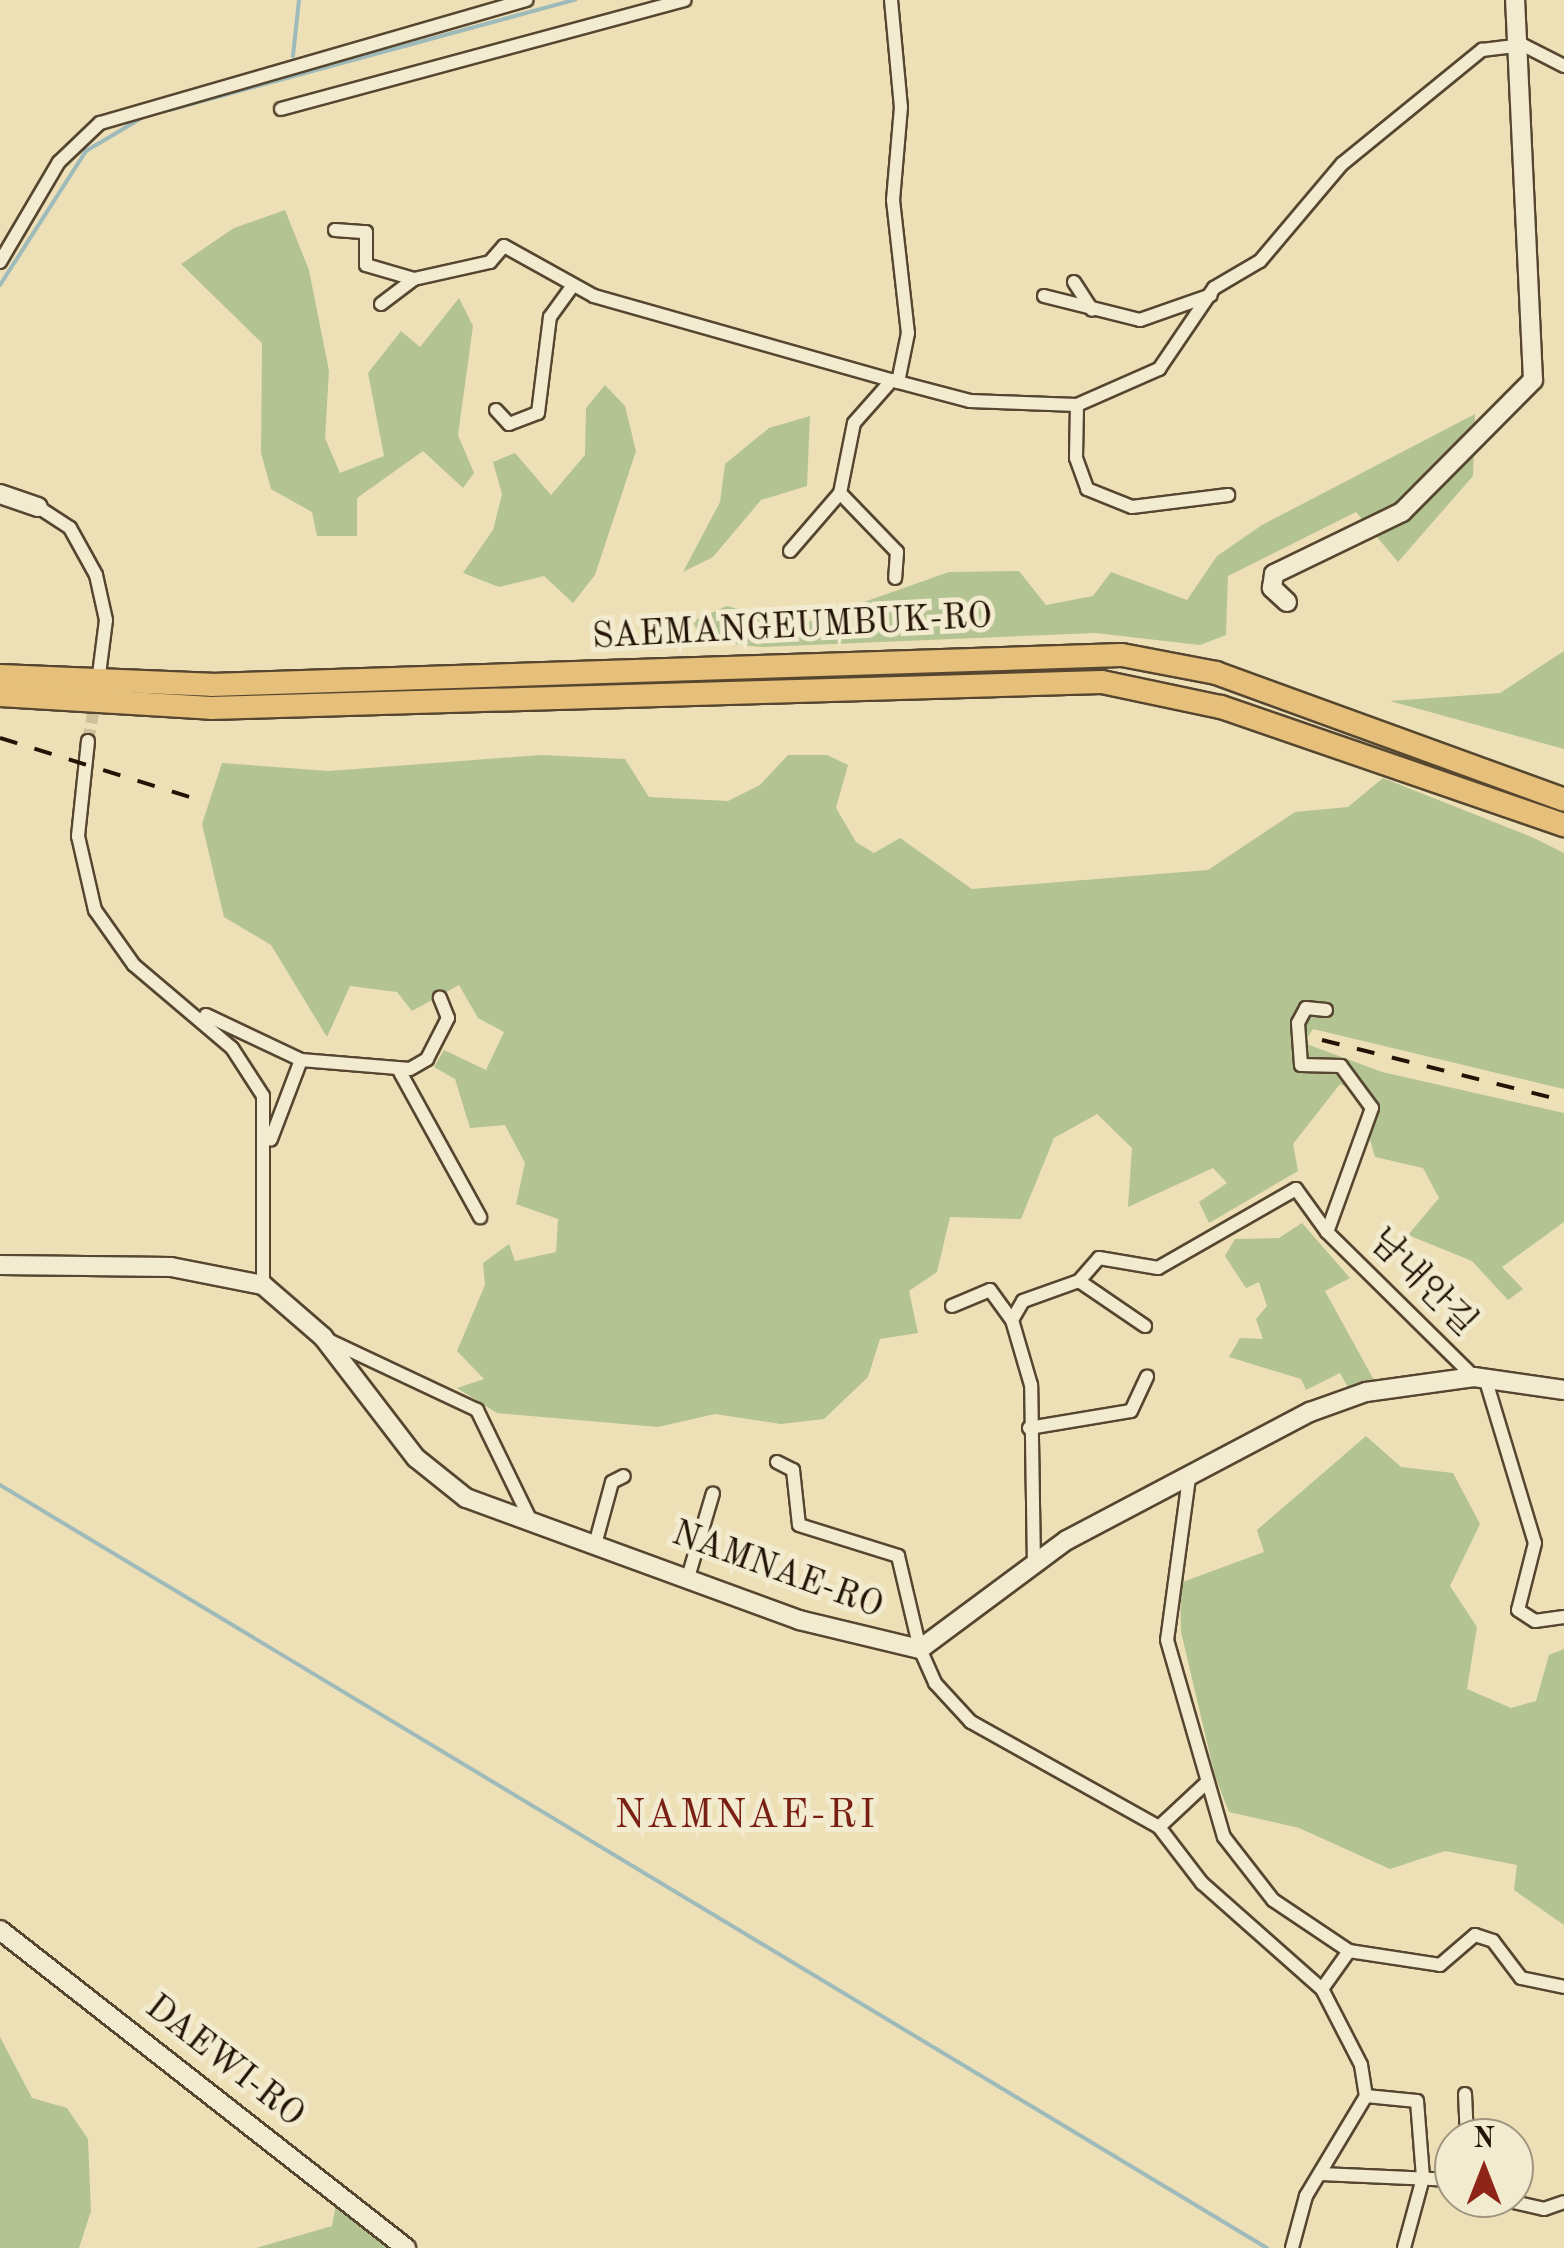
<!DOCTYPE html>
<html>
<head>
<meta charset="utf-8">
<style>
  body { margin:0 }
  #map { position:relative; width:1564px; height:2248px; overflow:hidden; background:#ede0b6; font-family:"Old Standard TT","Noto Serif KR",serif }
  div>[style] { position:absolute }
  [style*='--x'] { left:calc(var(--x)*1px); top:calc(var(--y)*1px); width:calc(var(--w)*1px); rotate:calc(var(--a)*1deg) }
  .green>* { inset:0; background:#b3c392 }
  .stream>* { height:4px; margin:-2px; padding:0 2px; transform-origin:2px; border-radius:2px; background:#9ebaba }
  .street-tunnel>* { height:12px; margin-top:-6px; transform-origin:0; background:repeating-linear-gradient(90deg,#cfc19b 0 12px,transparent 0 18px) }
  .roads { filter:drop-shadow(2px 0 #564630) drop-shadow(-2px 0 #564630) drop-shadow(0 2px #564630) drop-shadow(0 -2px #564630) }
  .street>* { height:12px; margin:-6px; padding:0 6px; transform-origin:6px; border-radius:6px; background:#f3ebd0 }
  .secondary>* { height:18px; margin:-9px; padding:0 9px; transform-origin:9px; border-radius:9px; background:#f3ebd0 }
  .highway>* { height:22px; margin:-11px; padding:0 11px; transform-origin:11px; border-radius:11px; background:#e6c07b }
  .rail>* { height:4px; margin-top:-2px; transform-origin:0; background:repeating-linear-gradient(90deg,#231304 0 18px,transparent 0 36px) }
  span { translate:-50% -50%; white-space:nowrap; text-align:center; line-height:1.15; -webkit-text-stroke:10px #f3ebd0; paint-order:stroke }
  .street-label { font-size:35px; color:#231304 }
  .quarter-label { font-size:40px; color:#7a1f14; letter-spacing:2.5px }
  .north { position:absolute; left:1434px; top:2118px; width:100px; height:100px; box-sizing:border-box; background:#f3ebd0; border:2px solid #a0957e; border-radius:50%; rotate:0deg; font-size:28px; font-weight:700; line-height:40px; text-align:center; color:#231304 }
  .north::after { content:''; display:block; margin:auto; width:35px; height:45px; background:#8f2418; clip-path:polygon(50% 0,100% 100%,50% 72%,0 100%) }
</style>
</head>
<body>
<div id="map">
  <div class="green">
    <div style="clip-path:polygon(285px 210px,309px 270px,329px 371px,325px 438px,340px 473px,384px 456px,368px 373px,401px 331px,420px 347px,459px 298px,473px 326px,458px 435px,474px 473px,463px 488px,423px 451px,357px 498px,357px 536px,317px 536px,312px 512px,271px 489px,261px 453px,262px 343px,181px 264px,234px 228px)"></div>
    <div style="clip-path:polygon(605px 385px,625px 406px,636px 451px,595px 575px,573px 603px,544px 576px,499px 587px,463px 573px,493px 530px,502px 494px,493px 462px,515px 453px,551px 495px,585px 455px,586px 408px)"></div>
    <div style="clip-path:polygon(1475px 414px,1473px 476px,1398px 562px,1356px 512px,1228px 576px,1226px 635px,1200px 645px,1095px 633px,762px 647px,717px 643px,699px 636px,693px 621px,727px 606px,799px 625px,949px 572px,1019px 571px,1046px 605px,1093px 596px,1111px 572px,1187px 600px,1217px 556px,1262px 525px)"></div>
    <div style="clip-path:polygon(810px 416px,807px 486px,761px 500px,713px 557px,683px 572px,720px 502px,725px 464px,769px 428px)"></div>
    <div style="clip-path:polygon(1564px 651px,1564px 749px,1390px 701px,1500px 693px)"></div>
    <div style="clip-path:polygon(541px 755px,625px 759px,649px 797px,728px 801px,760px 785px,788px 755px,827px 755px,848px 765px,836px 808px,856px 842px,874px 853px,900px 838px,972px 889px,1208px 870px,1295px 812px,1348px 807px,1383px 778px,1534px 838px,1564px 853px,1564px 1089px,1313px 1029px,1304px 1043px,1382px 1072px,1564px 1113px,1564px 1222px,1502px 1267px,1523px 1289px,1508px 1300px,1472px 1261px,1408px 1235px,1439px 1198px,1423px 1168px,1375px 1157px,1356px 1091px,1340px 1084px,1293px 1144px,1298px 1171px,1209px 1223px,1199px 1202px,1227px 1183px,1213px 1168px,1128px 1207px,1132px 1148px,1097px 1114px,1054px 1138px,1021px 1219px,950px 1217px,937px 1272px,909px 1291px,918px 1333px,880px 1339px,868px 1377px,824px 1419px,781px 1424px,715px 1414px,658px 1427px,497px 1413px,457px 1388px,484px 1379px,457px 1351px,485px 1285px,483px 1263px,509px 1244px,515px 1261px,556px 1252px,558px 1219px,516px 1204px,525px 1163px,505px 1125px,470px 1128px,455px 1079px,434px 1067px,444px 1050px,486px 1070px,504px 1032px,478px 1018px,459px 985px,412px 1011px,397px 992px,350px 986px,327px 1037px,271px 945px,224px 917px,202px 824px,222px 763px,329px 771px)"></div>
    <div style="clip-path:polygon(1302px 1223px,1350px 1278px,1325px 1291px,1375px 1382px,1350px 1391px,1340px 1373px,1306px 1390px,1301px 1379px,1229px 1357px,1240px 1338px,1263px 1339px,1256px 1319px,1267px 1306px,1259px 1282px,1246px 1288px,1225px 1256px,1235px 1239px,1279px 1238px)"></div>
    <div style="clip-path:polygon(1366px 1436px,1401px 1467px,1453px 1473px,1480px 1524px,1450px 1586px,1477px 1627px,1467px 1689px,1511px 1708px,1536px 1701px,1549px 1655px,1564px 1649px,1564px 1925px,1514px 1890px,1517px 1865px,1445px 1851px,1390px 1869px,1299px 1828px,1229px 1812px,1215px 1776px,1181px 1632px,1180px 1583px,1264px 1552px,1257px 1530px)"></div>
    <div style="clip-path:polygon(0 2037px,32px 2098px,67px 2108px,88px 2139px,91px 2211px,79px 2248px,0 2248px)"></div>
    <div style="clip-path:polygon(336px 2204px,392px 2248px,256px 2248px,332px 2226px)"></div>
  </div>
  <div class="stream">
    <div style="--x:293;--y:56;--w:56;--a:-83.9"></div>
    <div style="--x:169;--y:110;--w:421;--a:-15.2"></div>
    <div style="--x:0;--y:285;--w:159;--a:-57.3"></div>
    <div style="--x:86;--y:151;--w:69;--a:-30.7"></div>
    <div style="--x:0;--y:1485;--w:1479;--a:31.06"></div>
  </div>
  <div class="street-tunnel">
    <div style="--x:88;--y:741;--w:45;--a:-79.7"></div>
  </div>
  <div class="roads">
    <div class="street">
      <div style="--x:891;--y:0;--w:107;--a:84.7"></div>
      <div style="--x:901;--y:107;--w:93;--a:94.9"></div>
      <div style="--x:893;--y:200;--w:134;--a:83.6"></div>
      <div style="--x:908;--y:333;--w:50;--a:101.5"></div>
      <div style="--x:281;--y:109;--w:418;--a:-15.1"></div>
      <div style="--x:335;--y:230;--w:31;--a:4"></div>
      <div style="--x:366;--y:232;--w:33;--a:90"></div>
      <div style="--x:366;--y:265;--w:50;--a:16.3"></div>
      <div style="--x:0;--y:262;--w:116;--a:-59.5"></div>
      <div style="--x:59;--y:162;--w:57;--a:-43.6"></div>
      <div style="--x:100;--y:123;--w:444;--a:-16.1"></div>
      <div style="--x:1074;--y:282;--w:33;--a:57"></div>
      <div style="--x:1044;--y:296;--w:99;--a:14"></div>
      <div style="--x:1140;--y:320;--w:75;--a:-19.4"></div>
      <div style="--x:381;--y:304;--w:41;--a:-37.1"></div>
      <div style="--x:414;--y:279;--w:78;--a:-12.6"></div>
      <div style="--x:490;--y:262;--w:21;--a:-49"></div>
      <div style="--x:504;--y:246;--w:103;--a:29.1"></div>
      <div style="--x:594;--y:296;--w:316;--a:15.8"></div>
      <div style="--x:898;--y:382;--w:74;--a:14.8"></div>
      <div style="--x:970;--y:401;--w:107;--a:2.1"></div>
      <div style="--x:1077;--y:405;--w:90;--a:-23.7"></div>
      <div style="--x:1159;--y:369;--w:98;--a:-55.8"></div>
      <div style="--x:1214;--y:288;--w:53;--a:-30.4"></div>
      <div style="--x:1260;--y:261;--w:127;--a:-49.8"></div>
      <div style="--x:1342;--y:164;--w:181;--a:-39.2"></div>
      <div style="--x:1482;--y:50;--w:41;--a:-7"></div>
      <div style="--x:1523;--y:45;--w:46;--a:27.1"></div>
      <div style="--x:892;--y:380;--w:57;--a:131.5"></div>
      <div style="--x:854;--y:423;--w:71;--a:101.3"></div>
      <div style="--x:840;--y:493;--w:82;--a:46"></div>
      <div style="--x:897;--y:552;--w:26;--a:94"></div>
      <div style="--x:1077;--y:405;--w:53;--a:91.1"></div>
      <div style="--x:1076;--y:458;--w:33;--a:70"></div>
      <div style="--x:1087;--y:489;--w:48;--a:21.8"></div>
      <div style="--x:1132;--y:507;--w:97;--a:-7.1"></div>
      <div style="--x:496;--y:410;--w:19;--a:47"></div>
      <div style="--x:509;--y:424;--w:31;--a:-21"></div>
      <div style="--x:538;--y:413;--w:97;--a:-82.9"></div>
      <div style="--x:550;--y:317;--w:37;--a:-54"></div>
      <div style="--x:38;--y:507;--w:38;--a:33"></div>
      <div style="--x:70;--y:528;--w:54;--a:61"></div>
      <div style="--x:96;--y:575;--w:46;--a:77.5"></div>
      <div style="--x:106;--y:620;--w:55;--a:97.3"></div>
      <div style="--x:790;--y:551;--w:77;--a:-49.2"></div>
      <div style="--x:88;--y:741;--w:96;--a:96"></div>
      <div style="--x:78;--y:836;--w:76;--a:77.1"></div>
      <div style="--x:95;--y:910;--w:67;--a:54.7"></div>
      <div style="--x:134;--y:965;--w:128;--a:40.3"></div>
      <div style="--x:232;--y:1048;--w:57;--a:57.1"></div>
      <div style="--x:263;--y:1096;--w:189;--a:90"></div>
      <div style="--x:1326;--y:1010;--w:20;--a:-174"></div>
      <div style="--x:1306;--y:1008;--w:17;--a:118"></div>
      <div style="--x:1298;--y:1023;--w:42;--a:85.9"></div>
      <div style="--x:1301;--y:1065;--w:40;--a:1.4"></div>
      <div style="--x:1341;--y:1066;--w:52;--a:53.6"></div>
      <div style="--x:1372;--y:1108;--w:132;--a:109.9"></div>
      <div style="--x:206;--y:1015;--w:105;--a:25.3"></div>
      <div style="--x:301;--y:1060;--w:85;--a:110.8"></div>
      <div style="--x:301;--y:1060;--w:109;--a:4.7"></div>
      <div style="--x:410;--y:1069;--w:20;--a:-30"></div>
      <div style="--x:427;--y:1059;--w:46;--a:-62.9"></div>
      <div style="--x:448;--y:1018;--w:22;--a:-112"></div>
      <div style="--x:400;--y:1072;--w:166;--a:61.1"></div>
      <div style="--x:1079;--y:1281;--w:80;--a:34.3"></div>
      <div style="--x:952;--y:1306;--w:41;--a:-22.8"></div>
      <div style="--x:990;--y:1290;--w:37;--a:54"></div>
      <div style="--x:326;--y:1339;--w:167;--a:25.2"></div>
      <div style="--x:477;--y:1410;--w:119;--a:64.1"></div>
      <div style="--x:1486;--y:1381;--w:169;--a:73.2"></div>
      <div style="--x:1535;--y:1543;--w:69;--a:104.2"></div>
      <div style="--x:1518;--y:1610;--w:20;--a:33"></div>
      <div style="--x:1535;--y:1621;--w:29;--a:-8"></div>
      <div style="--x:1029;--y:1428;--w:103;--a:-9.5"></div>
      <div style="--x:1131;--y:1411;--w:38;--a:-65"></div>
      <div style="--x:777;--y:1462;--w:18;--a:27"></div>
      <div style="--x:793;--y:1470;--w:55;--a:83.8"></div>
      <div style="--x:799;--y:1525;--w:104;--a:17.4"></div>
      <div style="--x:898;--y:1556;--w:96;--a:76.7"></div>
      <div style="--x:920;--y:1649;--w:37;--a:66"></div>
      <div style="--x:935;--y:1683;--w:53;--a:47.3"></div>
      <div style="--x:971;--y:1722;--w:215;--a:29.2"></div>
      <div style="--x:1159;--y:1827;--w:71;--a:52.5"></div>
      <div style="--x:1202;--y:1883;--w:160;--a:41.5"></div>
      <div style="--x:1322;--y:1989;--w:85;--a:62.8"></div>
      <div style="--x:1361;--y:2065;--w:31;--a:81"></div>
      <div style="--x:1366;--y:2096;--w:117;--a:121"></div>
      <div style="--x:1306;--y:2196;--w:54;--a:105.1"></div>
      <div style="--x:1189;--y:1478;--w:163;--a:97.7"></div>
      <div style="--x:1167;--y:1640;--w:205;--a:73.9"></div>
      <div style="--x:1224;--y:1837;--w:80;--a:52.1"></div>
      <div style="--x:1273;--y:1900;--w:92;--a:33.9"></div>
      <div style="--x:1349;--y:1951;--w:92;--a:8.7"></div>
      <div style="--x:1440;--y:1965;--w:46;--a:-40.6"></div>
      <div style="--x:1475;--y:1935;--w:19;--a:18"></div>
      <div style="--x:1493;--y:1941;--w:46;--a:52.9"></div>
      <div style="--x:1521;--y:1978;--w:44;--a:11.8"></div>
      <div style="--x:596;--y:1541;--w:61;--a:-74.8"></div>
      <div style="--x:612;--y:1482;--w:13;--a:-27"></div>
      <div style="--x:1034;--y:1566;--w:181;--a:-90.9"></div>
      <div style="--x:1031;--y:1385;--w:68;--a:-106.3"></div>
      <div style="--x:1012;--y:1320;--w:22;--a:-60"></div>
      <div style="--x:1023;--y:1301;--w:59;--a:-19.7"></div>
      <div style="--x:1079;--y:1281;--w:30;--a:-49"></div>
      <div style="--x:1099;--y:1258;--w:60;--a:9.6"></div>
      <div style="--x:1158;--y:1268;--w:159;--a:-29.8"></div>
      <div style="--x:1296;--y:1189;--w:53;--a:54.2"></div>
      <div style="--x:1327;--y:1232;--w:206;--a:44.6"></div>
      <div style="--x:689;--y:1574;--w:84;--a:-73.5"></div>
      <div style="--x:1159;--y:1827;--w:64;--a:-43.1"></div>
      <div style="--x:1322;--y:1989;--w:47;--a:-54.6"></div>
      <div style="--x:1465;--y:2094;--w:44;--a:87.4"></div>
      <div style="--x:1366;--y:2096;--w:51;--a:5.6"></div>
      <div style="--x:1417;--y:2101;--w:77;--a:85.5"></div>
      <div style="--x:1423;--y:2178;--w:73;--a:105.2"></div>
      <div style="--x:1321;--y:2174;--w:133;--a:2.6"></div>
      <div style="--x:1496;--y:2198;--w:49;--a:12.9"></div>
      <div style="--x:1544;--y:2209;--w:21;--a:-19"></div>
    </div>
    <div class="secondary">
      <div style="--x:0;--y:494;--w:40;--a:18.9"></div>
      <div style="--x:1287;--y:602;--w:21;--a:-137"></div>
      <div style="--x:1272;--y:588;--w:14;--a:-82"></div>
      <div style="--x:1274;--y:574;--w:142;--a:-25.8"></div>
      <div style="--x:1402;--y:512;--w:186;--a:-45.2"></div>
      <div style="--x:1533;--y:380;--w:380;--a:-92.7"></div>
      <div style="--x:0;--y:1265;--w:171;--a:0.7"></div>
      <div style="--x:171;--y:1267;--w:94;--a:11.1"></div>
      <div style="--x:263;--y:1285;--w:79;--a:40.9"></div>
      <div style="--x:323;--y:1337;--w:153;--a:52.5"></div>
      <div style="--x:416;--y:1458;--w:64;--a:38.7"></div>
      <div style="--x:466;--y:1498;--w:355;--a:20.1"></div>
      <div style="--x:799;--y:1620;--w:124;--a:13.5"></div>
      <div style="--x:920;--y:1649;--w:183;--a:-36.6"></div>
      <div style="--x:1067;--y:1540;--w:275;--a:-27.8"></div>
      <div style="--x:1310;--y:1412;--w:59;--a:-19.7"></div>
      <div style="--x:1366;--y:1392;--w:109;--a:-7.9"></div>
      <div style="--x:1474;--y:1377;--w:91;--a:8.2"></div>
      <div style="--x:0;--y:1930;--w:516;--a:38.07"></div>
    </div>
    <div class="highway">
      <div style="--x:0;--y:676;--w:211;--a:2.4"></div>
      <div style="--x:211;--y:685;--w:911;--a:-1.89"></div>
      <div style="--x:1122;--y:655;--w:96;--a:10.8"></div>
      <div style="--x:1216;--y:673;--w:370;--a:20"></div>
      <div style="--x:0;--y:695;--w:211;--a:3.5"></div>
      <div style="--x:211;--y:708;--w:891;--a:-1.67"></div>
      <div style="--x:1102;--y:682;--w:122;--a:11.9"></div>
      <div style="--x:1221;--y:707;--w:363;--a:19"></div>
    </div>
  </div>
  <div class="rail">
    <div style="--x:0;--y:738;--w:205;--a:17.3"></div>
    <div style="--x:1322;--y:1040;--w:250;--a:14.1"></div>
  </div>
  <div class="street-label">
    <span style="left:792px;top:628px;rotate:-3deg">SAEMANGEUMBUK-RO</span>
    <span style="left:1422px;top:1283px;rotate:45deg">남내안길</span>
    <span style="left:777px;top:1571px;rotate:20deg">NAMNAE-RO</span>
    <span style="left:224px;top:2062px;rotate:38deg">DAEWI-RO</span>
  </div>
  <div class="quarter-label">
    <span style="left:746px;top:1817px">NAMNAE-RI</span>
  </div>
  <div class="north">N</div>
</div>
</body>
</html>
